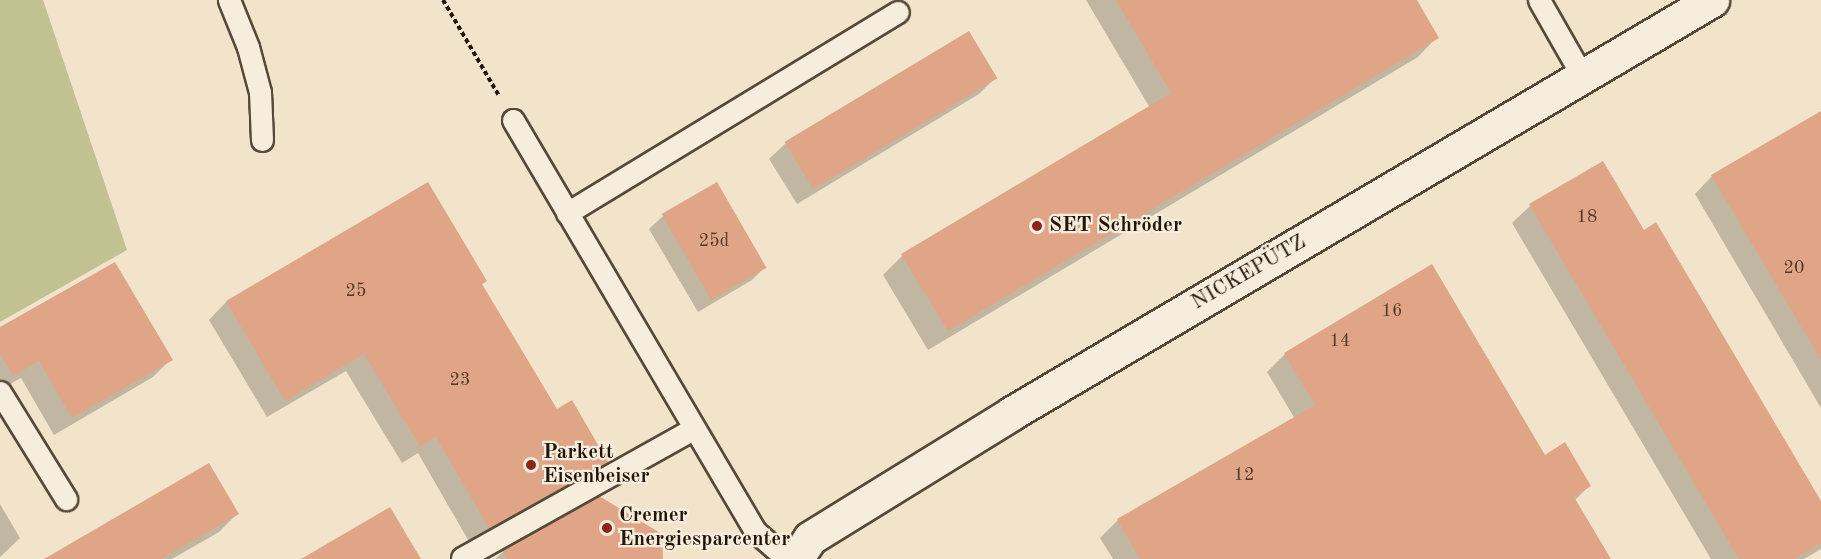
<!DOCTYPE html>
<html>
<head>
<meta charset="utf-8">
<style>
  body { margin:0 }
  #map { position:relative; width:1821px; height:559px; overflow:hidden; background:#f1e4ca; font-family:"Old Standard TT",serif }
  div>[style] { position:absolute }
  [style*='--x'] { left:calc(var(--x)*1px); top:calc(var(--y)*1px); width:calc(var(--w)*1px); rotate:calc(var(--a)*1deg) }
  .green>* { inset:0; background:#c2c191 }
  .shadow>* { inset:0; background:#0003 }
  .building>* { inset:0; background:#e0a586; transform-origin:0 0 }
  .path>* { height:4px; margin-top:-2px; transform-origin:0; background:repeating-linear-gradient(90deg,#24150a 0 4.5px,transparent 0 7.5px) }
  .roads { filter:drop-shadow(2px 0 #57493a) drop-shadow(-2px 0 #57493a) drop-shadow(0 2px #57493a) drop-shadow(0 -2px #57493a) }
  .lane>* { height:21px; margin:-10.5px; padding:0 10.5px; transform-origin:10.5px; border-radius:10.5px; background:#f6eddd }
  .street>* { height:33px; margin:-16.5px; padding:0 16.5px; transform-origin:16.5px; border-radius:16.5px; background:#f6eddd }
  .dots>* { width:16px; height:16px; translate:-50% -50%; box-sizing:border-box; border:3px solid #f6eddd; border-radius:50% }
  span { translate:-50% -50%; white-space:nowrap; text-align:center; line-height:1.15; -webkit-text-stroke:4.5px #f6eddd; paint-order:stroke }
  .number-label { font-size:18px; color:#533929 }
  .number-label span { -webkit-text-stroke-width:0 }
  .poi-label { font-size:21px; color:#24150a; font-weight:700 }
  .left { translate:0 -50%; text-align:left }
  .street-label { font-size:21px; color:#24150a }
</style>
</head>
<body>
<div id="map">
  <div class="green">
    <div style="clip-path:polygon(0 0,43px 0,127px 250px,0 322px)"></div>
  </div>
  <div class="shadow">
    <div style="clip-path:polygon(1086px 0,1415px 0,1437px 37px,1418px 57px,928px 350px,883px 275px,902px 256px,1150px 108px)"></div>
    <div style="clip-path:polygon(995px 78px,979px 94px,797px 204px,769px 159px,786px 143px)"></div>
    <div style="clip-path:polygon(1821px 112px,1821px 408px,1695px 194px,1712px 176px)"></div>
    <div style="clip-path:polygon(1603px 163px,1644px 232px,1821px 504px,1821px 549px,1804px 559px,1711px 559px,1512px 223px,1530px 206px)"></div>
    <div style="clip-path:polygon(427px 184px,485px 281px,481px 285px,557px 411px,606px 462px,588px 479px,471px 545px,418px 453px,402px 463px,346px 371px,267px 417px,209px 320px,226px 302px)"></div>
    <div style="clip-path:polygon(663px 216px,765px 267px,752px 280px,698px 312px,649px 229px)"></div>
    <div style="clip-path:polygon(1431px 266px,1545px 457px,1589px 486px,1575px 500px,1609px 559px,1113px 559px,1100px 538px,1118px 520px,1295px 419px,1267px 372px,1285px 354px)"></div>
    <div style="clip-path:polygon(0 328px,171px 359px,153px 377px,54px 435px,21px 378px,0 390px)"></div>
    <div style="clip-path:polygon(599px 498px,662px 559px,495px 559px,503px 552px)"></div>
    <div style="clip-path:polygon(0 504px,20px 538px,0 557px)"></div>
    <div style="clip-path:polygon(237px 514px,219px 532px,172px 559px,51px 559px)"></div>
  </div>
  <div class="building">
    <div style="clip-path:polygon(1116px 0,1417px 0,1439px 38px,948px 331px,901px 254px,1171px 93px)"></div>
    <div style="left:969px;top:31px;width:55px;height:215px;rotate:59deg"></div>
    <div style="clip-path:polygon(1821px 111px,1821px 360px,1711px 175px)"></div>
    <div style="clip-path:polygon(1603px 161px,1644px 230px,1656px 222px,1821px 501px,1821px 543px,1794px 559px,1739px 559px,1529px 204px)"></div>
    <div style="clip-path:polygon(428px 182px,487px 281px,482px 284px,557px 409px,572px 400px,608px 462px,489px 528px,436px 437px,420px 446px,364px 354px,285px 401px,226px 301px)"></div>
    <div style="left:717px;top:182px;width:99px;height:64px;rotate:60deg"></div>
    <div style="clip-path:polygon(115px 262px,173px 360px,72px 418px,39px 361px,13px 376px,0 354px,0 327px)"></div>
    <div style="clip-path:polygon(1432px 264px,1545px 455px,1565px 442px,1591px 486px,1574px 497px,1611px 559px,1140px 559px,1117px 519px,1315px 405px,1284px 353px)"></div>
    <div style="clip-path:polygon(209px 463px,239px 514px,161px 559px,44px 559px)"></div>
    <div style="clip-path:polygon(599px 496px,662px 534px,663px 559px,507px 559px,502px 550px)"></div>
    <div style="clip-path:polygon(390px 507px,421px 559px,301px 559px)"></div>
  </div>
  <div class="path">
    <div style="--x:443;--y:0;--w:111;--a:59.7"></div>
  </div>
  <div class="roads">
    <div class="lane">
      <div style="--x:229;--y:0;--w:51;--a:68"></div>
      <div style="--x:248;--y:47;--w:47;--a:75.1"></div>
      <div style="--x:260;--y:92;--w:48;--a:87.6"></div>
      <div style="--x:1539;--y:0;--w:89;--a:60.3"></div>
      <div style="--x:513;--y:120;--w:478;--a:59.5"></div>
      <div style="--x:756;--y:532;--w:41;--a:41.1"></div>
      <div style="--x:567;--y:213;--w:387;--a:-31.3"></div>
      <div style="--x:0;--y:392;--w:126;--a:58.3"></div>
      <div style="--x:462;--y:558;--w:265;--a:-29.2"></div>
    </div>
    <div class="street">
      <div style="--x:796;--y:559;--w:25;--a:-56"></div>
      <div style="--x:810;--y:538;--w:238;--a:-31.7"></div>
      <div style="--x:1012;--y:413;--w:813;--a:-30.54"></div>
    </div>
  </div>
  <div class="dots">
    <div style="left:1037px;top:226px;background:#8f2418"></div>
    <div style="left:531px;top:465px;background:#8f2418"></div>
    <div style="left:607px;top:528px;background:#8f2418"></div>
  </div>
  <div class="number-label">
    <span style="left:1587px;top:217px">18</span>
    <span style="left:714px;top:241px">25d</span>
    <span style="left:1794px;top:268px">20</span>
    <span style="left:356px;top:291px">25</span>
    <span style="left:1392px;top:311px">16</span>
    <span style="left:1340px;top:341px">14</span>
    <span style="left:460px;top:380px">23</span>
    <span style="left:1244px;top:475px">12</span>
  </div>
  <div class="poi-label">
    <span class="left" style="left:1049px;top:226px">SET Schröder</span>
    <span class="left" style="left:543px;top:465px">Parkett<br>Eisenbeiser</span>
    <span class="left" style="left:619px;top:528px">Cremer<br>Energiesparcenter</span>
  </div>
  <div class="street-label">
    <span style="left:1249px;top:273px;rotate:-30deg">NICKEPÜTZ</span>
  </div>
</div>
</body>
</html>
